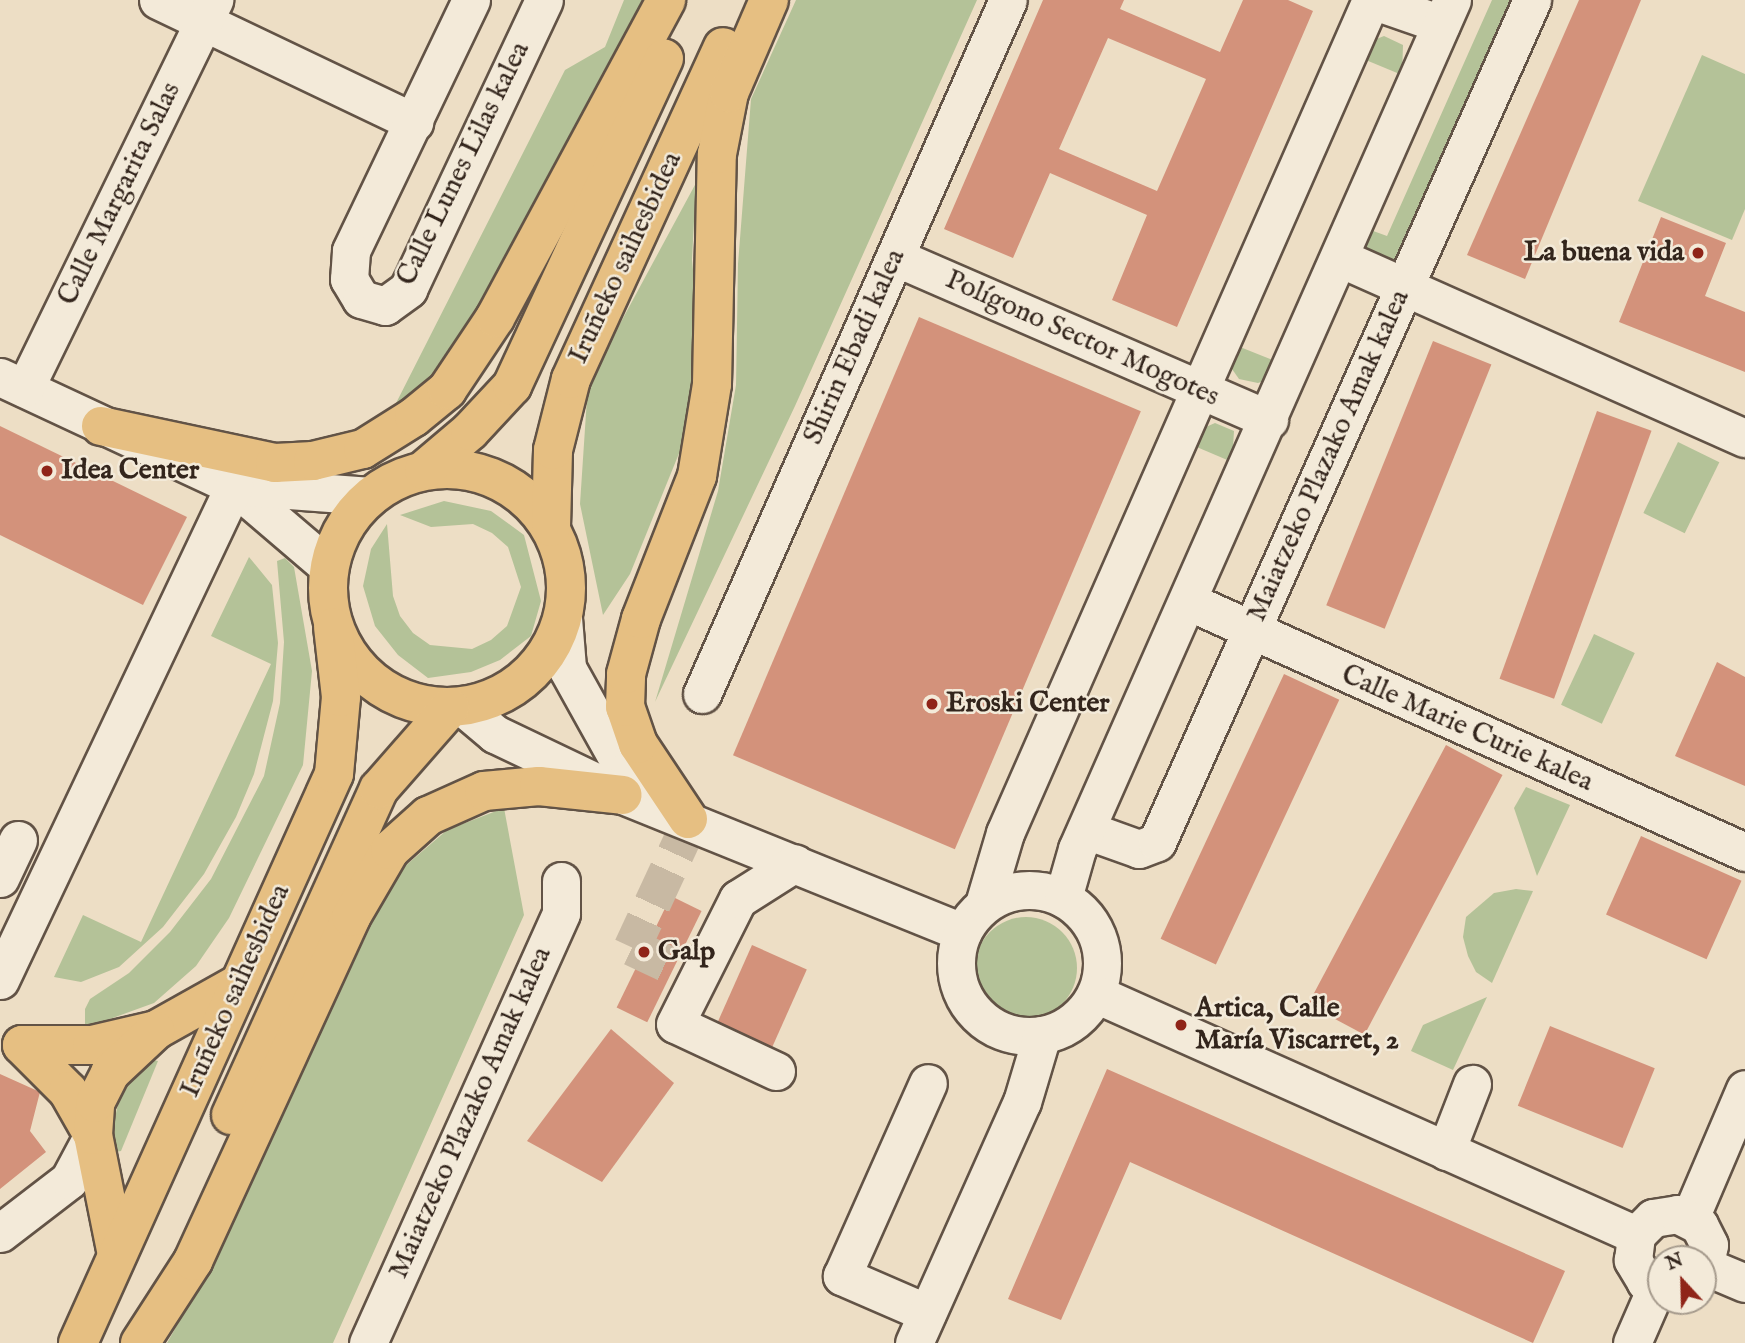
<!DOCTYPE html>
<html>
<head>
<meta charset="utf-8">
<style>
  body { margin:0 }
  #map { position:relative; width:1745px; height:1343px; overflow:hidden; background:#eddec5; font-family:"IM FELL English",serif }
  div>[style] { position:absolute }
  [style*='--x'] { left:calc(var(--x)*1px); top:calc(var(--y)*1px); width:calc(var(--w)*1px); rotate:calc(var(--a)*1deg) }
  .green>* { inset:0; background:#b4c298; transform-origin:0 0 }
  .round { border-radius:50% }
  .building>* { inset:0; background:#d3927b; transform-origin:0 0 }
  .minor-tunnel>* { height:37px; margin-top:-18.5px; transform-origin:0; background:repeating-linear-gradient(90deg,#c8b9a3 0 37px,transparent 0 55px) }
  .roads { filter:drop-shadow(2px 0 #625346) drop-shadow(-2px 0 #625346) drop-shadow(0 2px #625346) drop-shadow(0 -2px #625346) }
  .minor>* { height:37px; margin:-18.5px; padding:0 18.5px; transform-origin:18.5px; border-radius:18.5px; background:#f3ead9 }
  .minor>.ring { margin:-18.5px; padding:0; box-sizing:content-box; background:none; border:37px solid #f3ead9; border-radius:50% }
  .highway>* { height:38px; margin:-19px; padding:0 19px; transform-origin:19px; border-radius:19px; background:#e6bf82 }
  .highway>.ring { margin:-19px; padding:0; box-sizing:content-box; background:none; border:38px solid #e6bf82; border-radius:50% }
  .dots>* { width:19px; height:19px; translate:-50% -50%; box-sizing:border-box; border:4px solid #f3ead9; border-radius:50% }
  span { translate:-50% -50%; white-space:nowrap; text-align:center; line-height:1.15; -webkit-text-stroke:5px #f3ead9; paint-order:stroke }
  .street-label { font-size:28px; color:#33251c }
  .poi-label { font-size:28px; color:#33251c; font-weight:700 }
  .right { translate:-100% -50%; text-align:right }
  .left { translate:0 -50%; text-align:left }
  .north { position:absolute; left:1647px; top:1245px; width:70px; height:70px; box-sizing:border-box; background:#f3ead9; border:2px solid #a69b8d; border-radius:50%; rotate:338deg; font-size:19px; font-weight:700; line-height:28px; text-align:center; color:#33251c }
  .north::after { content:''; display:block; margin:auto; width:24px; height:32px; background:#8f2418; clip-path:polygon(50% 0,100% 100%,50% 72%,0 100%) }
</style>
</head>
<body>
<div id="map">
  <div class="green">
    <div style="clip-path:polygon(624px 0,651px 0,621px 67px,438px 379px,389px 417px,565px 70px,605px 47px)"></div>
    <div style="clip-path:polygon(796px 0,977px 0,795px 406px,655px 702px,718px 491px,736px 385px,738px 264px,751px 99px)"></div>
    <div style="clip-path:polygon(1492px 0,1519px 0,1404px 256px,1391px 262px,1372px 258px,1365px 248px,1365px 228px,1387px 236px)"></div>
    <div style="clip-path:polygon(1384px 36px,1403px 45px,1402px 75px,1361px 58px,1369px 42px)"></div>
    <div style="clip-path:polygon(1702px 55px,1745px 74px,1745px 209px,1732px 240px,1638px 201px)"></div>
    <div style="clip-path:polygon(696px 183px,692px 260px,701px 350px,682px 446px,630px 574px,603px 615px,580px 504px,588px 383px)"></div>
    <div style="clip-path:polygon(1235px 345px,1280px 363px,1272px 378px,1258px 383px,1239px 379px,1232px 369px)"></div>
    <div style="clip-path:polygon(1215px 423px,1234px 431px,1232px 462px,1192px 445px,1199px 430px)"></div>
    <div style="left:1678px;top:442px;width:46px;height:79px;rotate:26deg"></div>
    <div style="clip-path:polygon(444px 501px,491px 511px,524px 535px,541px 601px,531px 636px,500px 660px,471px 672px,428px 678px,398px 655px,375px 626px,363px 586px,371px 549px,387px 524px,393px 596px,400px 616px,413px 633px,430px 645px,472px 649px,491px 640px,507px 626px,521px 587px,508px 547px,492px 533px,473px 524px,431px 527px,400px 515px)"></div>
    <div style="clip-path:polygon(249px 557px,272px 585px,278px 643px,273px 701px,254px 774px,236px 817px,204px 874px,163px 927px,119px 967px,81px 982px,54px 977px,83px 915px,141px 942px,271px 664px,211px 636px)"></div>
    <div style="clip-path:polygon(285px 558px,294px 567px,312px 671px,303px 765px,229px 918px,196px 966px,154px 1003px,85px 1028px,85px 1009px,90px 999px,129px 973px,170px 932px,211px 879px,264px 776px,280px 703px,284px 642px,277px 561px)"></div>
    <div style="left:1594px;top:634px;width:45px;height:78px;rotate:25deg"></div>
    <div style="clip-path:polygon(1526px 787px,1570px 805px,1537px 876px,1514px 808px)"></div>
    <div style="clip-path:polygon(504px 808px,524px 915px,333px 1343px,167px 1343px,213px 1262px,373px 921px,404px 867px,447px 830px)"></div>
    <div style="clip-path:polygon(1516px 889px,1533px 891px,1492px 983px,1476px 972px,1468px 956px,1463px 937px,1466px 917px,1494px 893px)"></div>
    <div class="round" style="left:975px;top:917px;width:102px;height:102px"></div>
    <div style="clip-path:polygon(1487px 997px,1453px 1070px,1411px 1051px,1423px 1025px)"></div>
    <div style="clip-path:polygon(153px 1060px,158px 1061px,121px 1151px,116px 1152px,111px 1137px,119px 1099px,139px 1070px)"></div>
  </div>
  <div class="building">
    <div style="clip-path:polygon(evenodd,1043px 0,1124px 0,1120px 9px,1220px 52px,1243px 0,1288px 0,1313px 11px,1177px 327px,1112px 300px,1147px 215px,1050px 173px,1013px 258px,944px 229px,1043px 0,1108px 38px,1206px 79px,1157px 191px,1059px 149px,1108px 38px)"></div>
    <div style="clip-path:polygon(1579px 0,1641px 0,1525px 279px,1467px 255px)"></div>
    <div style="clip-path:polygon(1661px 217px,1726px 243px,1705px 296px,1745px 312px,1745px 372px,1619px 322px)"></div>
    <div style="left:919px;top:317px;width:241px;height:476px;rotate:23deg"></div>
    <div style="left:1433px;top:341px;width:63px;height:285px;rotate:22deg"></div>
    <div style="left:1597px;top:411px;width:58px;height:285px;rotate:20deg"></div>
    <div style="clip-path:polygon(0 426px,187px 517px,143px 605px,0 535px)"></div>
    <div style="clip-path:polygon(1717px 662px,1745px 677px,1745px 786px,1675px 756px)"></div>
    <div style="left:1284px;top:674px;width:61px;height:292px;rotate:25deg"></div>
    <div style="left:1446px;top:745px;width:64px;height:294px;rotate:28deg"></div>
    <div style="left:1641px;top:836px;width:110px;height:86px;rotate:24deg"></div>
    <div style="left:671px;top:896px;width:34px;height:124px;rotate:26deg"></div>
    <div style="left:752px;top:945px;width:60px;height:85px;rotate:24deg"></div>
    <div style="left:1550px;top:1026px;width:113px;height:86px;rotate:22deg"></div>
    <div style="clip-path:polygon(611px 1029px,674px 1083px,602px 1182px,527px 1141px)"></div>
    <div style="clip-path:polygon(1107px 1069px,1565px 1271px,1533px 1343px,1130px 1162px,1061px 1320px,1008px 1299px)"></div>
    <div style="clip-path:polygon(0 1074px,40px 1092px,30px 1131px,46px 1152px,0 1189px)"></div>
  </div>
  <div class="minor-tunnel">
    <div style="--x:691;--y:820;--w:140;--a:114.9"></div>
    <div style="--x:632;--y:947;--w:73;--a:25.2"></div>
  </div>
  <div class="roads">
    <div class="minor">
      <div style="--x:158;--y:0;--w:284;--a:25.5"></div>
      <div style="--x:471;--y:0;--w:278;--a:115.6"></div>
      <div style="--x:351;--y:251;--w:28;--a:94"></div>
      <div style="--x:349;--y:279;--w:23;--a:59"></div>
      <div style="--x:361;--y:299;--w:25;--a:16"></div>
      <div style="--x:385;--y:306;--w:29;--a:-36"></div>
      <div style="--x:408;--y:289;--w:319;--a:-64.8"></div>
      <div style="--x:1372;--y:0;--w:73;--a:19.2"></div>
      <div style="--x:895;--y:257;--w:408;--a:23.5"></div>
      <div style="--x:1340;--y:258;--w:443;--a:24"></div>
      <div style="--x:0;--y:377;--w:258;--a:25"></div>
      <div style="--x:234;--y:486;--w:125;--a:40.5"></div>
      <div style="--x:25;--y:388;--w:432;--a:-64"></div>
      <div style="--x:234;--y:486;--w:137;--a:4.2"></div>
      <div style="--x:1190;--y:602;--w:609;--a:24.25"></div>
      <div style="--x:563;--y:618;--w:50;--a:85.4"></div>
      <div style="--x:567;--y:668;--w:119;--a:60.9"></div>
      <div style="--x:625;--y:772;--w:43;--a:37.4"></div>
      <div style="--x:702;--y:694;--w:758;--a:-66.21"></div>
      <div style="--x:463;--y:707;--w:42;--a:40.2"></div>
      <div style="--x:495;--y:734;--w:142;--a:25.5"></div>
      <div style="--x:623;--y:795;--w:366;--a:22"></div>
      <div style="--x:1086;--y:830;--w:56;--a:19.7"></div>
      <div style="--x:1139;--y:849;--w:19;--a:-21"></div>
      <div style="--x:1157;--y:842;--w:922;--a:-65.99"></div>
      <div style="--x:0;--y:878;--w:42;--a:-64.7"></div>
      <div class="ring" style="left:956px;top:890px;width:109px;height:109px"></div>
      <div style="--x:1063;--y:898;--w:51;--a:-74.1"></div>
      <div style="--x:1077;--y:849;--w:928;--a:-66.17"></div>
      <div style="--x:984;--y:904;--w:74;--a:-73.5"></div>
      <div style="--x:1005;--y:833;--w:910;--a:-66.28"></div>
      <div style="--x:0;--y:980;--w:547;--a:-64.65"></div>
      <div style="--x:1096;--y:994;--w:591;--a:24.05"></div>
      <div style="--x:776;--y:1071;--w:111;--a:-155"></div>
      <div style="--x:675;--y:1024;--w:140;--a:-63.3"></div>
      <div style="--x:738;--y:899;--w:67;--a:-32.3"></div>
      <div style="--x:1446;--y:1151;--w:72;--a:-68.8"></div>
      <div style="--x:1690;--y:1218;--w:140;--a:-66.9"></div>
      <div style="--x:0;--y:1233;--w:87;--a:-37.5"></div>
      <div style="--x:69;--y:1180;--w:51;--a:-61.9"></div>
      <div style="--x:1707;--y:1267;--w:41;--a:22.8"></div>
      <div style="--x:1661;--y:1289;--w:17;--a:-155"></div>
      <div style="--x:1646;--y:1282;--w:26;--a:-121"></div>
      <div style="--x:1633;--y:1260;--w:25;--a:-83"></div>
      <div style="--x:1636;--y:1235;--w:24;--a:-45"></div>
      <div style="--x:1653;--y:1218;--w:24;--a:-9"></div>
      <div style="--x:1677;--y:1214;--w:25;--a:27"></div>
      <div style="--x:1699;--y:1225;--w:22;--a:63"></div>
      <div style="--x:1709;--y:1245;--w:30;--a:102"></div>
      <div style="--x:927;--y:1313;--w:93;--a:-156.5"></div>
      <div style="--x:842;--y:1276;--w:211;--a:-66"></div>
      <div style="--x:368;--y:1343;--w:471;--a:-65.8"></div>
      <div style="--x:561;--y:913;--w:32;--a:-90"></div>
      <div style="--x:914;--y:1343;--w:264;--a:-65.9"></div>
      <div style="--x:1022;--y:1102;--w:70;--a:-73.4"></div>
      <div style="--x:1632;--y:1343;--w:60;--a:-66.4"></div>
    </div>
    <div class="highway">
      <div style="--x:101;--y:426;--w:178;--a:12"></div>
      <div style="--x:275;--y:463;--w:38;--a:-3"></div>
      <div style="--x:313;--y:461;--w:51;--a:-13.5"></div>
      <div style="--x:363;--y:449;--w:60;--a:-32.1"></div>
      <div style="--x:414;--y:417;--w:43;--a:-39.3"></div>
      <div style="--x:447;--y:390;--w:87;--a:-56.3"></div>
      <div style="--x:495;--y:318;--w:361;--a:-61.7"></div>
      <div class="ring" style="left:328px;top:469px;width:200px;height:200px"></div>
      <div style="--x:424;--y:470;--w:60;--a:-40.3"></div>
      <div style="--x:470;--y:431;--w:62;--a:-47"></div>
      <div style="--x:512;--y:386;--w:361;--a:-65.1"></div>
      <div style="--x:551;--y:527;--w:77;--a:-88.5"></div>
      <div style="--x:553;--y:450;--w:73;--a:-75.8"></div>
      <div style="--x:571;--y:379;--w:365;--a:-65.4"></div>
      <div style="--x:688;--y:819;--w:90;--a:-123.7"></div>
      <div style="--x:638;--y:744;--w:39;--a:-109"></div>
      <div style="--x:625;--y:707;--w:33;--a:-88"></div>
      <div style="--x:626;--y:674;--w:57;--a:-74.7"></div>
      <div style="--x:641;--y:619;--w:154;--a:-68.6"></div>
      <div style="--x:697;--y:476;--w:93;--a:-80.7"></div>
      <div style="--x:712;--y:384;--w:230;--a:-88.8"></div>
      <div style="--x:717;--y:154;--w:62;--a:-78.9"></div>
      <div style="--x:729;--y:93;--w:101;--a:-66.7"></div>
      <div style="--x:22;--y:1045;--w:65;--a:45"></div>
      <div style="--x:68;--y:1091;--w:51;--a:60.4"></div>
      <div style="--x:93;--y:1135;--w:122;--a:78.7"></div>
      <div style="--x:22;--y:1045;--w:70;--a:0"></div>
      <div style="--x:92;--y:1045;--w:66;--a:-13.2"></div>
      <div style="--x:156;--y:1030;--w:94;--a:-29.3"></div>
      <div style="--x:231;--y:1115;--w:358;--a:-65.6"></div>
      <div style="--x:379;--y:789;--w:108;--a:-48.8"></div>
      <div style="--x:93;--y:1135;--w:32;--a:-86"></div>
      <div style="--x:95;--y:1103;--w:34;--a:-63"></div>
      <div style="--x:110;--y:1073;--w:62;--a:-43"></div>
      <div style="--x:78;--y:1343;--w:624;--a:-65.78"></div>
      <div style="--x:334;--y:774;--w:77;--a:-84.8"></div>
      <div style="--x:341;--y:697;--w:70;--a:-96.5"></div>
      <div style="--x:140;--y:1343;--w:98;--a:-57.1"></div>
      <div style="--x:193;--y:1261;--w:379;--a:-65.3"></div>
      <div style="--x:351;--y:917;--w:78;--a:-59.8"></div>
      <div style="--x:390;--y:850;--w:51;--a:-41.8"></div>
      <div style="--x:428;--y:816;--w:61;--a:-24.1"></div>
      <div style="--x:484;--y:791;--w:55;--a:-5.2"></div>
      <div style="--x:539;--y:786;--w:84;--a:6.1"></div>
    </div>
  </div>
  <div class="dots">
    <div style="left:1698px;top:253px;background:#8f2418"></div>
    <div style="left:47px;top:471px;background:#8f2418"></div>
    <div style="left:932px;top:704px;background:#8f2418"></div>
    <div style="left:644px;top:952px;background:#8f2418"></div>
    <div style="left:1181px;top:1025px;background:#8f2418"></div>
  </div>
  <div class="street-label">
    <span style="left:464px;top:164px;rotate:-64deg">Calle Lunes Lilas kalea</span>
    <span style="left:120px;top:194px;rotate:-64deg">Calle Margarita Salas</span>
    <span style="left:626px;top:258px;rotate:-65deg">Iruñeko saihesbidea</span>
    <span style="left:1082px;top:339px;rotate:24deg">Polígono Sector Mogotes</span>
    <span style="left:855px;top:347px;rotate:-66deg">Shirin Ebadi kalea</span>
    <span style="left:1329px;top:456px;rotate:-66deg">Maiatzeko Plazako Amak kalea</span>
    <span style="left:1467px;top:729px;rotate:24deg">Calle Marie Curie kalea</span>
    <span style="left:236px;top:991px;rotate:-66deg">Iruñeko saihesbidea</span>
    <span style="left:471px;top:1113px;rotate:-66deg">Maiatzeko Plazako Amak kalea</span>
  </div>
  <div class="poi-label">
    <span class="right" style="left:1684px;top:253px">La buena vida</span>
    <span class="left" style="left:61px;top:471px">Idea Center</span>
    <span class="left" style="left:946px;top:704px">Eroski Center</span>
    <span class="left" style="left:658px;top:952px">Galp</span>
    <span class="left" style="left:1195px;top:1025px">Artica, Calle<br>María Viscarret, 2</span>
  </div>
  <div class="north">N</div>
</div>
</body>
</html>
